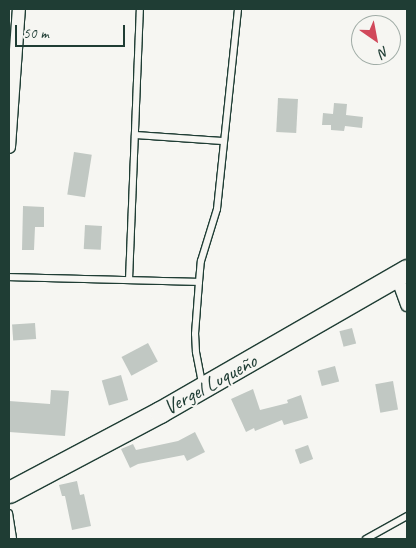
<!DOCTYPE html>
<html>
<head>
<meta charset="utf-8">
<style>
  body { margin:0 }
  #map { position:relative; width:416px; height:548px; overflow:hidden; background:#f6f6f2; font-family:Caveat,sans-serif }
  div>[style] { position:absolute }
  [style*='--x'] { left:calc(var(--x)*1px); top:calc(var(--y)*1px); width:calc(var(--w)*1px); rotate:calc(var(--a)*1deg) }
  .building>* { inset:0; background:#c1c8c3; transform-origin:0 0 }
  .roads { filter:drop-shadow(1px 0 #1f3d34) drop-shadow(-1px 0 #1f3d34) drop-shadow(0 1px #1f3d34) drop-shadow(0 -1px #1f3d34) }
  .lane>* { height:6px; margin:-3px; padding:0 3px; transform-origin:3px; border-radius:3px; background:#f6f6f2 }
  .street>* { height:12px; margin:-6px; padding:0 6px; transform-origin:6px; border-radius:6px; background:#f6f6f2 }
  .primary>* { height:21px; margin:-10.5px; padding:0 10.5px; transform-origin:10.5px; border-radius:10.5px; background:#f6f6f2 }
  span { translate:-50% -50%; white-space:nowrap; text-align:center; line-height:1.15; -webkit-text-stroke:4px #f6f6f2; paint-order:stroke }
  .street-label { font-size:21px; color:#1f3d34 }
  .frame { position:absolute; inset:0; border:10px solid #1f3d34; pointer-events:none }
  .north { position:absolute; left:351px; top:15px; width:50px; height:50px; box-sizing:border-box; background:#f6f6f2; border:1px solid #a0aca6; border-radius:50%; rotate:147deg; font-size:14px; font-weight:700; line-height:20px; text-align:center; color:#1f3d34 }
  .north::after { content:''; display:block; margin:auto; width:18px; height:22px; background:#d1495b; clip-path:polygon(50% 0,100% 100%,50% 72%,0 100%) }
  .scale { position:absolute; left:15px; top:25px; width:110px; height:22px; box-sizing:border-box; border:2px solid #1f3d34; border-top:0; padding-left:6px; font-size:15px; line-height:18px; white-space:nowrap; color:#1f3d34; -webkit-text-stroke:4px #f6f6f2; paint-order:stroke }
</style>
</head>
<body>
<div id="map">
  <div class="building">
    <div style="left:278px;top:98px;width:20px;height:34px;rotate:3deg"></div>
    <div style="clip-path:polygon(334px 103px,347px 104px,346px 115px,363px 117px,362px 128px,345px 126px,344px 131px,331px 130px,331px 125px,322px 125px,323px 113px,333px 114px)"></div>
    <div style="left:74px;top:152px;width:18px;height:43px;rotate:9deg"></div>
    <div style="clip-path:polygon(23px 206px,44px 207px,44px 227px,35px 227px,34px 250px,22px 250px)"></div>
    <div style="left:85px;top:225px;width:17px;height:24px;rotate:3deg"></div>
    <div style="left:35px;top:323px;width:16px;height:23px;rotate:86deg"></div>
    <div style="left:352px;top:328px;width:16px;height:13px;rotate:75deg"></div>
    <div style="left:148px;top:343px;width:21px;height:30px;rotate:62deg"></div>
    <div style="left:335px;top:366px;width:16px;height:18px;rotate:75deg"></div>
    <div style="left:121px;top:375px;width:26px;height:20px;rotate:74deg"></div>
    <div style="left:393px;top:381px;width:29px;height:18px;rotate:80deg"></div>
    <div style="clip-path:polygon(253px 389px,260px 410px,288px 403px,287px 400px,301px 395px,308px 418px,284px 425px,282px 420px,255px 431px,254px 428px,246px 432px,231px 399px)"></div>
    <div style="clip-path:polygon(51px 390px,69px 391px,65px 436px,9px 432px,9px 401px,50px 404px)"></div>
    <div style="clip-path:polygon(195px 432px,205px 452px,187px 461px,184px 455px,138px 464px,130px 468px,121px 449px,133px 444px,136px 450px,178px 441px)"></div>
    <div style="left:308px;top:445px;width:15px;height:14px;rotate:70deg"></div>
    <div style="clip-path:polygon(77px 481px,80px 495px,84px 494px,91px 526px,72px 530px,65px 496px,62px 496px,59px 485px)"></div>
  </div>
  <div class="roads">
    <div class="lane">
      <div style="--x:135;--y:135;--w:88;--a:3.9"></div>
      <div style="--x:9;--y:277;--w:190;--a:1.5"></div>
      <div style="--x:129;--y:280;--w:271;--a:-87.7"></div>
      <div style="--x:202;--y:383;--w:32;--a:-101"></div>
      <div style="--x:196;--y:352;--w:18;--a:-93"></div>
      <div style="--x:195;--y:334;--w:52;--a:-85.6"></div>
      <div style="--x:199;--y:282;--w:21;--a:-85"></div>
      <div style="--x:201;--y:261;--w:54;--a:-72.9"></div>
      <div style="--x:217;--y:209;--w:201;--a:-84"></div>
      <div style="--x:9;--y:513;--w:26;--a:81"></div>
      <div style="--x:366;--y:539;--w:47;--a:-29.3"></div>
    </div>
    <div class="street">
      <div style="--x:9;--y:147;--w:138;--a:-85.9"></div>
      <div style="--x:397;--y:277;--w:30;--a:70"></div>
    </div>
    <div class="primary">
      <div style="--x:9;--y:492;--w:171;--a:-27.9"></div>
      <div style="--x:160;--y:412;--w:285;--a:-29.9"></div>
    </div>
  </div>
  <div class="street-label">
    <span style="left:210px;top:384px;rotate:-29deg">Vergel Luqueño</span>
  </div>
  <div class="frame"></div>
  <div class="north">N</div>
  <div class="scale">50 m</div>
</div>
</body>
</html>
